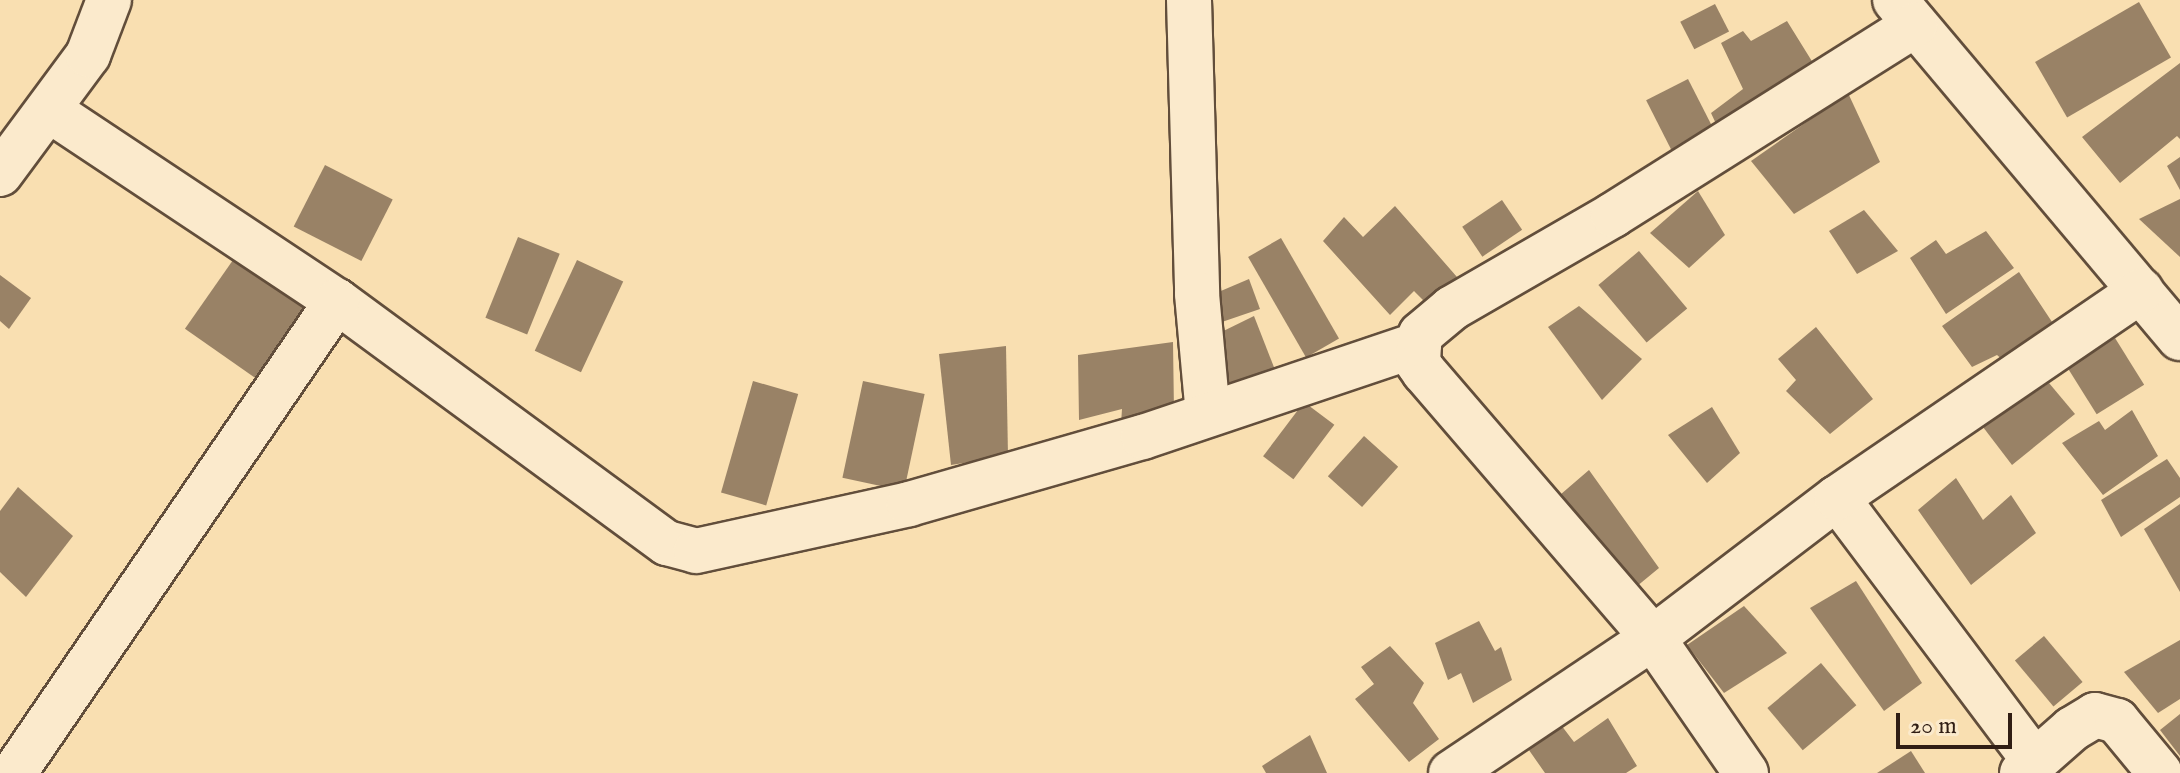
<!DOCTYPE html>
<html>
<head>
<meta charset="utf-8">
<style>
  body { margin:0 }
  #map { position:relative; width:2180px; height:773px; overflow:hidden; background:#f9dfb1; font-family:"IM FELL English",serif }
  div>[style] { position:absolute }
  [style*='--x'] { left:calc(var(--x)*1px); top:calc(var(--y)*1px); width:calc(var(--w)*1px); rotate:calc(var(--a)*1deg) }
  .building>* { inset:0; background:#998266; transform-origin:0 0 }
  .roads { filter:drop-shadow(2px 0 #624e3b) drop-shadow(-2px 0 #624e3b) drop-shadow(0 2px #624e3b) drop-shadow(0 -2px #624e3b) }
  .minor>* { height:44px; margin:-22px; padding:0 22px; transform-origin:22px; border-radius:22px; background:#fbeacc }
  span { translate:-50% -50%; white-space:nowrap; text-align:center; line-height:1.15; -webkit-text-stroke:6px #fbeacc; paint-order:stroke }
  .scale { position:absolute; left:1896px; top:713px; width:116px; height:36px; box-sizing:border-box; border:4px solid #301e14; border-top:0; padding-left:10px; font-size:24px; line-height:28px; white-space:nowrap; color:#301e14; -webkit-text-stroke:6px #fbeacc; paint-order:stroke }
</style>
</head>
<body>
<div id="map">
  <div class="building">
    <div style="left:2139px;top:2px;width:64px;height:120px;rotate:60deg"></div>
    <div style="left:1715px;top:4px;width:31px;height:39px;rotate:63deg"></div>
    <div style="clip-path:polygon(1787px 21px,1823px 79px,1724px 141px,1711px 113px,1743px 89px,1721px 43px,1743px 31px,1751px 41px)"></div>
    <div style="clip-path:polygon(2180px 63px,2180px 139px,2177px 136px,2120px 183px,2082px 137px)"></div>
    <div style="left:1688px;top:79px;width:59px;height:47px;rotate:63deg"></div>
    <div style="clip-path:polygon(1848px 93px,1880px 162px,1794px 214px,1751px 161px)"></div>
    <div style="clip-path:polygon(2180px 157px,2180px 190px,2167px 166px)"></div>
    <div style="left:325px;top:165px;width:76px;height:69px;rotate:27deg"></div>
    <div style="clip-path:polygon(1698px 191px,1725px 235px,1689px 268px,1650px 233px)"></div>
    <div style="clip-path:polygon(2180px 199px,2180px 257px,2139px 219px)"></div>
    <div style="left:1502px;top:200px;width:36px;height:48px;rotate:56deg"></div>
    <div style="clip-path:polygon(1395px 206px,1457px 277px,1428px 305px,1414px 291px,1390px 315px,1323px 241px,1344px 217px,1363px 237px)"></div>
    <div style="clip-path:polygon(1864px 210px,1898px 251px,1857px 274px,1829px 231px)"></div>
    <div style="clip-path:polygon(1986px 231px,2014px 268px,1946px 314px,1910px 258px,1936px 240px,1946px 254px)"></div>
    <div style="left:518px;top:237px;width:45px;height:87px;rotate:22deg"></div>
    <div style="left:1281px;top:238px;width:116px;height:38px;rotate:60deg"></div>
    <div style="left:240px;top:250px;width:99px;height:96px;rotate:35deg"></div>
    <div style="left:1639px;top:251px;width:75px;height:53px;rotate:50deg"></div>
    <div style="left:577px;top:260px;width:51px;height:100px;rotate:25deg"></div>
    <div style="clip-path:polygon(2019px 272px,2062px 337px,2013px 369px,1997px 355px,1972px 367px,1942px 326px)"></div>
    <div style="clip-path:polygon(0 275px,31px 298px,9px 329px,0 321px)"></div>
    <div style="clip-path:polygon(1249px 279px,1260px 309px,1216px 324px,1202px 299px)"></div>
    <div style="clip-path:polygon(1579px 306px,1642px 359px,1602px 400px,1548px 327px)"></div>
    <div style="clip-path:polygon(1254px 316px,1277px 375px,1222px 399px,1203px 341px)"></div>
    <div style="clip-path:polygon(1816px 327px,1873px 399px,1830px 434px,1786px 391px,1796px 380px,1778px 359px)"></div>
    <div style="left:2115px;top:338px;width:55px;height:56px;rotate:58deg"></div>
    <div style="clip-path:polygon(1173px 342px,1174px 412px,1121px 424px,1122px 409px,1079px 420px,1078px 355px)"></div>
    <div style="clip-path:polygon(1006px 346px,1008px 456px,951px 465px,939px 354px)"></div>
    <div style="left:753px;top:381px;width:47px;height:116px;rotate:16deg"></div>
    <div style="left:863px;top:381px;width:63px;height:99px;rotate:12deg"></div>
    <div style="clip-path:polygon(2049px 383px,2075px 414px,2012px 465px,1983px 427px)"></div>
    <div style="left:1304px;top:402px;width:38px;height:68px;rotate:37deg"></div>
    <div style="clip-path:polygon(1712px 407px,1740px 453px,1707px 483px,1668px 435px)"></div>
    <div style="clip-path:polygon(2132px 410px,2158px 456px,2103px 495px,2062px 443px,2099px 421px,2105px 430px)"></div>
    <div style="left:1364px;top:436px;width:46px;height:54px;rotate:42deg"></div>
    <div style="clip-path:polygon(2167px 459px,2180px 478px,2180px 497px,2121px 537px,2101px 500px)"></div>
    <div style="clip-path:polygon(1589px 470px,1659px 568px,1625px 596px,1583px 545px,1594px 533px,1584px 520px,1570px 532px,1546px 507px)"></div>
    <div style="clip-path:polygon(1956px 478px,1983px 520px,2011px 495px,2036px 533px,1971px 585px,1918px 510px)"></div>
    <div style="clip-path:polygon(18px 487px,73px 536px,26px 597px,0 572px,0 511px)"></div>
    <div style="clip-path:polygon(2180px 504px,2180px 592px,2144px 529px)"></div>
    <div style="clip-path:polygon(1856px 581px,1922px 683px,1884px 711px,1810px 608px)"></div>
    <div style="clip-path:polygon(1744px 606px,1787px 653px,1724px 693px,1687px 645px)"></div>
    <div style="clip-path:polygon(1479px 621px,1495px 651px,1501px 647px,1512px 680px,1473px 703px,1461px 673px,1448px 680px,1435px 643px)"></div>
    <div style="left:2044px;top:636px;width:60px;height:38px;rotate:50deg"></div>
    <div style="clip-path:polygon(2180px 640px,2180px 699px,2158px 713px,2124px 672px)"></div>
    <div style="clip-path:polygon(1390px 646px,1424px 683px,1413px 703px,1439px 739px,1409px 762px,1355px 699px,1374px 684px,1361px 667px)"></div>
    <div style="left:1821px;top:663px;width:55px;height:70px;rotate:50deg"></div>
    <div style="clip-path:polygon(2180px 714px,2180px 756px,2160px 730px)"></div>
    <div style="clip-path:polygon(1608px 718px,1637px 766px,1626px 773px,1545px 773px,1524px 743px,1558px 721px,1574px 742px)"></div>
    <div style="clip-path:polygon(1310px 735px,1327px 773px,1266px 773px,1262px 766px)"></div>
    <div style="clip-path:polygon(1911px 751px,1925px 773px,1877px 773px)"></div>
  </div>
  <div class="roads">
    <div class="minor">
      <div style="--x:1189;--y:0;--w:294;--a:88.4"></div>
      <div style="--x:1197;--y:294;--w:121;--a:84.8"></div>
      <div style="--x:1895;--y:0;--w:442;--a:49.9"></div>
      <div style="--x:49;--y:110;--w:346;--a:33.6"></div>
      <div style="--x:337;--y:301;--w:409;--a:36.3"></div>
      <div style="--x:667;--y:543;--w:30;--a:15"></div>
      <div style="--x:696;--y:551;--w:218;--a:-12.4"></div>
      <div style="--x:909;--y:504;--w:243;--a:-16"></div>
      <div style="--x:1143;--y:437;--w:291;--a:-18.6"></div>
      <div style="--x:0;--y:174;--w:148;--a:-53.5"></div>
      <div style="--x:88;--y:55;--w:59;--a:-69.1"></div>
      <div style="--x:1837;--y:498;--w:330;--a:53.1"></div>
      <div style="--x:14;--y:773;--w:572;--a:-55.62"></div>
      <div style="--x:1451;--y:773;--w:243;--a:-33.8"></div>
      <div style="--x:1653;--y:638;--w:231;--a:-37.3"></div>
      <div style="--x:1837;--y:498;--w:368;--a:-34.3"></div>
      <div style="--x:1746;--y:773;--w:164;--a:-124.6"></div>
      <div style="--x:1653;--y:638;--w:351;--a:-130.7"></div>
      <div style="--x:1424;--y:372;--w:11;--a:-124"></div>
      <div style="--x:1418;--y:363;--w:19;--a:-87"></div>
      <div style="--x:1419;--y:344;--w:10;--a:-79"></div>
      <div style="--x:1421;--y:334;--w:40;--a:-40"></div>
      <div style="--x:1452;--y:308;--w:186;--a:-30"></div>
      <div style="--x:1613;--y:215;--w:357;--a:-32.2"></div>
      <div style="--x:2022;--y:773;--w:67;--a:-41.3"></div>
      <div style="--x:2072;--y:729;--w:27;--a:-31"></div>
      <div style="--x:2095;--y:715;--w:23;--a:15"></div>
      <div style="--x:2117;--y:721;--w:67;--a:50.4"></div>
    </div>
  </div>
  <div class="scale">20 m</div>
</div>
</body>
</html>
